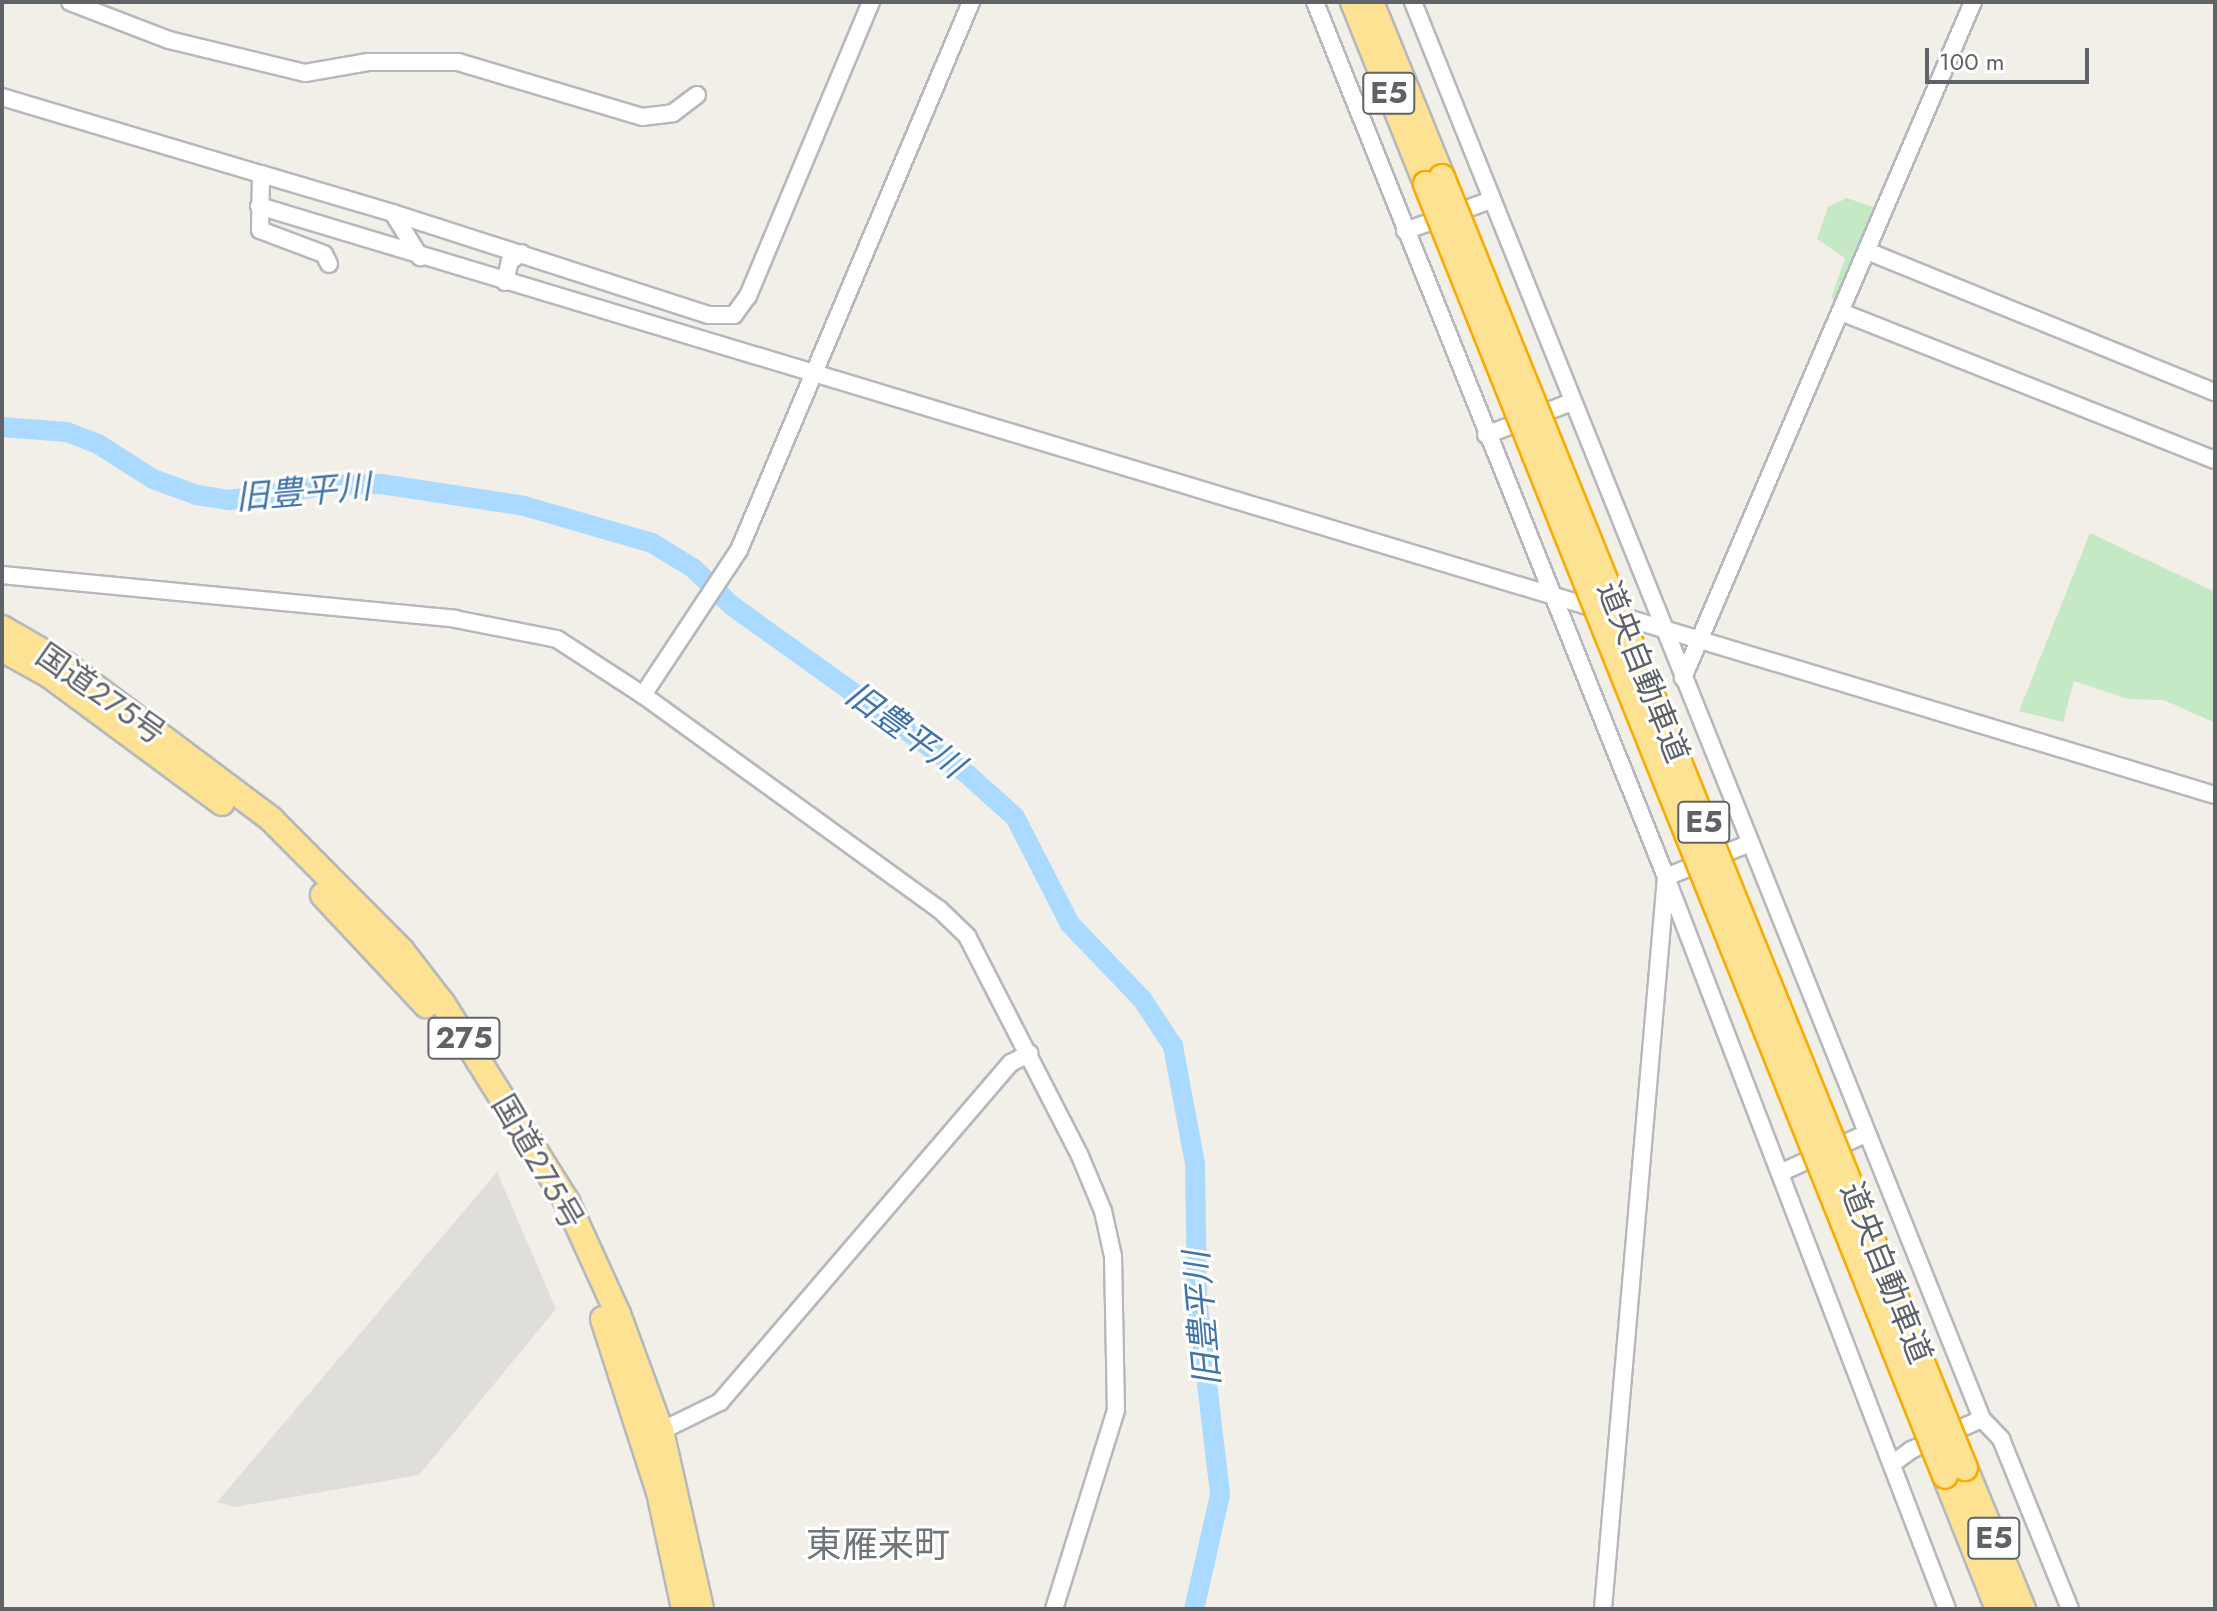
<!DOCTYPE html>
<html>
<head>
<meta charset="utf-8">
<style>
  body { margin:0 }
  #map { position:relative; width:2217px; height:1611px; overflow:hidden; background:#f1efe8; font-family:Jost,"Noto Sans JP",sans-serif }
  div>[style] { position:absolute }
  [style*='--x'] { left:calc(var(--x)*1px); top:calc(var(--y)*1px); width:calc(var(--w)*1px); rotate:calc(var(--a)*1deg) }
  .industrial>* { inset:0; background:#e0deda }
  .green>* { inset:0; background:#c5e8c5 }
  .river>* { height:20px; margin:-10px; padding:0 10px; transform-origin:10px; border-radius:10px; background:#aadaff }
  .roads { filter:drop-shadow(2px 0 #b5b8bc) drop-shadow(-2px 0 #b5b8bc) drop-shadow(0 2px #b5b8bc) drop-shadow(0 -2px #b5b8bc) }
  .minor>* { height:16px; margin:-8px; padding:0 8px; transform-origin:8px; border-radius:8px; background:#fff }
  .highway>* { height:24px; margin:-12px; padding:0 12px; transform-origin:12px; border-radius:12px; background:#fde293 }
  .bridges { filter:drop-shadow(2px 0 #f9ab00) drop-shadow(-2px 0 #f9ab00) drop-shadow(0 2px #f9ab00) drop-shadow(0 -2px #f9ab00) }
  .highway-bridge>* { height:24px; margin:-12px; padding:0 12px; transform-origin:12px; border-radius:12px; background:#fde293 }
  span { translate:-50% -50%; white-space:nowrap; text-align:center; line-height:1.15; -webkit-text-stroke:6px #fff; paint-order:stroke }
  .shield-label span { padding:2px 6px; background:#fff; border:2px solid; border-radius:6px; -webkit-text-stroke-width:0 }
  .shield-label { font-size:30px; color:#5f6368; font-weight:700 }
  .street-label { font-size:32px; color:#5f6368 }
  .water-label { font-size:34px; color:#4174aa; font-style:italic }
  .quarter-label { font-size:36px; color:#70757a }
  .frame { position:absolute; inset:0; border:4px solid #5f6368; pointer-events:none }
  .scale { position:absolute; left:1925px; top:48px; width:164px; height:36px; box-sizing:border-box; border:4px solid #5f6368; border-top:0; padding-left:10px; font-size:24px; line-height:28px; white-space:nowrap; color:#5f6368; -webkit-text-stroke:6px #fff; paint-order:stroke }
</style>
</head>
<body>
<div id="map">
  <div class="industrial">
    <div style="clip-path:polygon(497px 1172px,556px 1309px,419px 1475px,235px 1507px,217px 1502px)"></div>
  </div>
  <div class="green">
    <div style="clip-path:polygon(1847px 198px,1873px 207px,1876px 213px,1834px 303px,1832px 296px,1845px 258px,1817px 239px,1828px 207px)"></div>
    <div style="clip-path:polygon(2090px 533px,2215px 592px,2215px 723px,2164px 700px,2128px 699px,2074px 681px,2063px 722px,2019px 711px)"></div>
  </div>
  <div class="river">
    <div style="--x:2;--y:427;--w:65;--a:4.4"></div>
    <div style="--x:67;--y:432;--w:33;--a:21"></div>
    <div style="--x:98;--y:444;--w:65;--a:32.5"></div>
    <div style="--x:153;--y:479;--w:47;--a:20"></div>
    <div style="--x:197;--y:495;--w:33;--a:9"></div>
    <div style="--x:230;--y:500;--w:101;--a:-8.5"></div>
    <div style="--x:330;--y:485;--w:51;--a:-1.1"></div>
    <div style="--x:381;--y:484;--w:145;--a:8.7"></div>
    <div style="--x:524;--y:506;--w:133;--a:16.1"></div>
    <div style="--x:652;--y:543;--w:48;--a:31.4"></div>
    <div style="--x:693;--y:568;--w:53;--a:44.2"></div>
    <div style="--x:731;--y:605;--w:290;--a:35.6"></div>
    <div style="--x:967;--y:774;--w:64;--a:41.9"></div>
    <div style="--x:1015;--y:817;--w:120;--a:62.8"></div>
    <div style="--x:1070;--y:924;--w:104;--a:46.2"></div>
    <div style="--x:1142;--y:999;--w:56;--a:56.6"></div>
    <div style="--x:1173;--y:1046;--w:120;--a:79.4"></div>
    <div style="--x:1195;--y:1164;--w:134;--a:89.1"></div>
    <div style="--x:1197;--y:1298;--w:198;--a:83.3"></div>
    <div style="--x:1220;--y:1495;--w:117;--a:102.8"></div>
  </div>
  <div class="roads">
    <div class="minor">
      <div style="--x:70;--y:2;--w:106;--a:21"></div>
      <div style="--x:169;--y:40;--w:140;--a:13.6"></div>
      <div style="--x:305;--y:73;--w:64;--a:-9.9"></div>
      <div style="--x:368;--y:62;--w:90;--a:0"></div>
      <div style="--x:458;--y:62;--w:192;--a:16.6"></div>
      <div style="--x:642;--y:117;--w:31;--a:-7"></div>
      <div style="--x:673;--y:113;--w:30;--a:-37"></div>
      <div style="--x:1315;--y:2;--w:943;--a:68.14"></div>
      <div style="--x:1666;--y:877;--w:784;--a:69"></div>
      <div style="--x:1413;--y:2;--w:1527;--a:68.12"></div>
      <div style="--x:1982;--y:1419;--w:28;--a:46"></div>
      <div style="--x:2001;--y:1439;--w:183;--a:67.9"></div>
      <div style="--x:2;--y:97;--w:270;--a:16.6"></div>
      <div style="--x:261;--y:174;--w:56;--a:91"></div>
      <div style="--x:260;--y:230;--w:68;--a:20.6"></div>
      <div style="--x:324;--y:254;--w:11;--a:63"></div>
      <div style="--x:261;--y:174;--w:138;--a:16.5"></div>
      <div style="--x:393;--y:213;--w:52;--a:58.5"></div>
      <div style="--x:259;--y:206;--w:2043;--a:16.76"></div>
      <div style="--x:393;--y:213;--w:332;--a:17.9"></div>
      <div style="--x:709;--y:315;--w:25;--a:0"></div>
      <div style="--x:734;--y:315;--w:24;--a:-54"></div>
      <div style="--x:748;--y:296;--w:319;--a:-67.3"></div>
      <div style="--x:1405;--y:231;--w:91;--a:-19.8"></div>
      <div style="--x:1867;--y:251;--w:375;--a:22.1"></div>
      <div style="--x:505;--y:282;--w:22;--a:-77"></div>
      <div style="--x:510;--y:261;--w:14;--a:-34"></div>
      <div style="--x:1841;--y:312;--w:402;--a:21.6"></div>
      <div style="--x:1486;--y:435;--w:92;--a:-21"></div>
      <div style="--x:2;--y:575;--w:455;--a:5.5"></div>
      <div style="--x:455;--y:619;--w:104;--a:11.1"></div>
      <div style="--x:557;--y:639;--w:103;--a:33.1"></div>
      <div style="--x:643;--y:695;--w:365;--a:35.9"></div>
      <div style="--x:939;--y:909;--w:39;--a:44"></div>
      <div style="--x:967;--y:936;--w:247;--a:62.8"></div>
      <div style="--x:1080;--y:1156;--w:60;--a:67.3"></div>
      <div style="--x:1103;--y:1211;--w:46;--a:77.5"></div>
      <div style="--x:1113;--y:1256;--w:154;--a:88.9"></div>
      <div style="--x:1116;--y:1410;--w:208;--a:107.3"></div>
      <div style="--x:1683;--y:678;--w:736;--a:-66.78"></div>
      <div style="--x:643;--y:695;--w:174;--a:-56.5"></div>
      <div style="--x:739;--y:550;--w:595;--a:-67.05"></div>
      <div style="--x:1780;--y:1173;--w:94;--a:-24.6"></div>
      <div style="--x:661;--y:1431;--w:66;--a:-26.2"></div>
      <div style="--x:720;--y:1402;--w:447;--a:-49.4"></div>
      <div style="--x:1011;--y:1063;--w:21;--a:-28"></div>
      <div style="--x:1892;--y:1464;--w:24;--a:-36"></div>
      <div style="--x:1911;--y:1450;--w:77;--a:-23.6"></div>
      <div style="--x:1603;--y:1609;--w:735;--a:-85.08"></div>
      <div style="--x:1666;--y:877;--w:88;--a:-21.9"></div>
    </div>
    <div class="highway">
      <div style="--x:1353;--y:2;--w:196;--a:68.1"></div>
      <div style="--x:1371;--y:2;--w:189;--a:67.9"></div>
      <div style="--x:2;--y:628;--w:74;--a:30"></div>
      <div style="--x:66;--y:665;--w:256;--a:36.9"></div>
      <div style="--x:271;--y:819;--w:186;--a:45.2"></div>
      <div style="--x:402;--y:951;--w:67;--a:52.3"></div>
      <div style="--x:443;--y:1004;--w:234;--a:57.9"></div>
      <div style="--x:567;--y:1202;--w:123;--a:65.5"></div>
      <div style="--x:618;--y:1314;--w:125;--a:69.8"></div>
      <div style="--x:661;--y:1431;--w:182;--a:77.3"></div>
      <div style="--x:2;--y:649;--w:54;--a:29"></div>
      <div style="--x:49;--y:675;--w:215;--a:36.5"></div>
      <div style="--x:323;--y:895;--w:151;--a:46.9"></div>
      <div style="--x:603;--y:1319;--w:182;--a:72.1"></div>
      <div style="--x:659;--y:1492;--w:120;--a:77.9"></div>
      <div style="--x:1965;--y:1468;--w:152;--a:67.6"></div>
      <div style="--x:1945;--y:1476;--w:143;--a:68.3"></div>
    </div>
  </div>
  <div class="bridges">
    <div class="highway-bridge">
      <div style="--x:1442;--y:177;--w:1393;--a:67.95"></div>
      <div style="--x:1426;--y:184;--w:1392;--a:68.11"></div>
    </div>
  </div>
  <div class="shield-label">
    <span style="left:1389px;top:93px">E5</span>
    <span style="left:1704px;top:822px">E5</span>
    <span style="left:464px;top:1038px">275</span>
    <span style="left:1994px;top:1538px">E5</span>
  </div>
  <div class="street-label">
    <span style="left:1643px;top:672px;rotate:68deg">道央自動車道</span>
    <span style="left:101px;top:694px;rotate:35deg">国道275号</span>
    <span style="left:538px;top:1162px;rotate:60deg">国道275号</span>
    <span style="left:1886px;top:1273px;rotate:68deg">道央自動車道</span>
  </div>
  <div class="water-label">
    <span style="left:303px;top:492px;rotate:-5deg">旧豊平川</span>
    <span style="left:905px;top:730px;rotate:36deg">旧豊平川</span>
    <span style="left:1202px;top:1319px;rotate:-95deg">旧豊平川</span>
  </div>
  <div class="quarter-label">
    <span style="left:878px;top:1545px">東雁来町</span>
  </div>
  <div class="frame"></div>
  <div class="scale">100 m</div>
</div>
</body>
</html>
